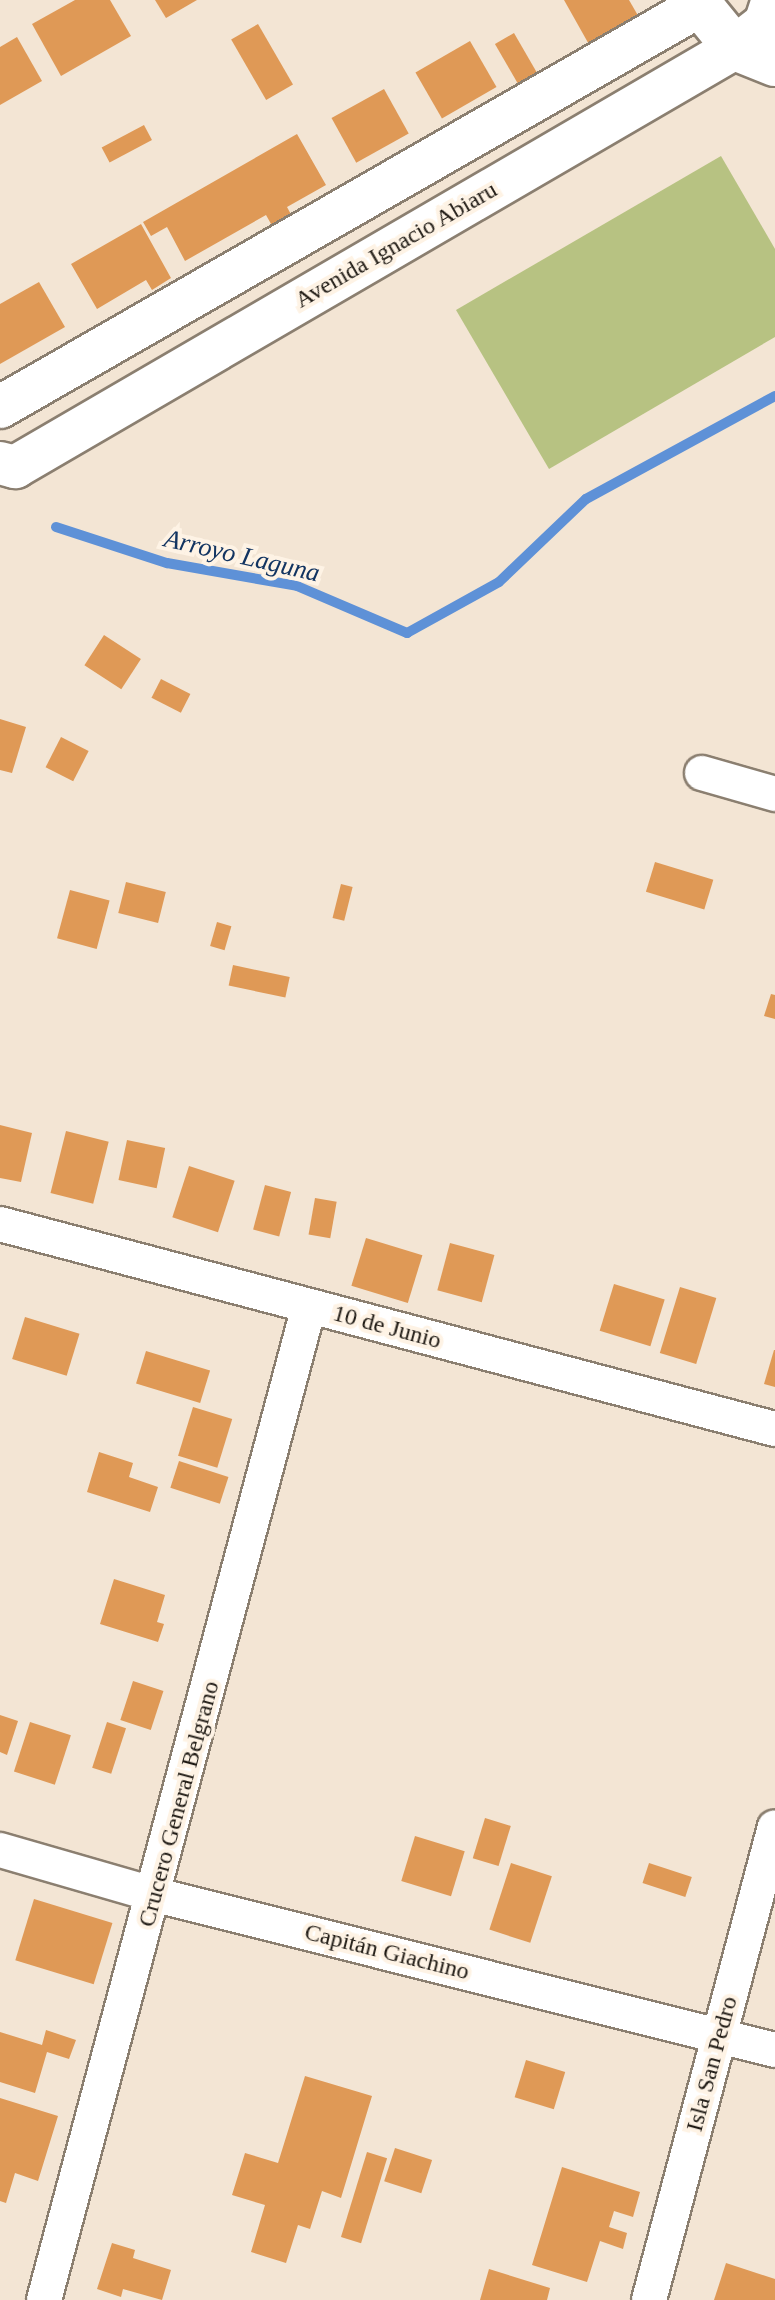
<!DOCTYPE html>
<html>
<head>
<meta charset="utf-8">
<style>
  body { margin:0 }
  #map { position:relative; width:775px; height:2300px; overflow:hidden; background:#f3e5d4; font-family:"Times New Roman",serif }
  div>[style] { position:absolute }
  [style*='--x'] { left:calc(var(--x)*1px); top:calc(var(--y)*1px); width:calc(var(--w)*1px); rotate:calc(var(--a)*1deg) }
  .green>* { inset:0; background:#b7c282 }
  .stream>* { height:10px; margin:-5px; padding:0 5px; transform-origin:5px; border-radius:5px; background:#5e91d7 }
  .building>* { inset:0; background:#df9956; transform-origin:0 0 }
  .roads { filter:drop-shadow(2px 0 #8b7f70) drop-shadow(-2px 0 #8b7f70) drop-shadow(0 2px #8b7f70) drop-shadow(0 -2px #8b7f70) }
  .minor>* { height:34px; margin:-17px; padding:0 17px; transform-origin:17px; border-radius:17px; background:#fff }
  .tertiary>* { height:42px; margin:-21px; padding:0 21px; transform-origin:21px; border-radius:21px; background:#fff }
  .secondary>* { height:44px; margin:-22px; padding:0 22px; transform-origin:22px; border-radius:22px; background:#fff }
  span { translate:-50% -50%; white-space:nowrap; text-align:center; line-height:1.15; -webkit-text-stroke:8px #fef3e5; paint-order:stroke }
  .street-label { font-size:24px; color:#1f1a14 }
  .water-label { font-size:26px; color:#123461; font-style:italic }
</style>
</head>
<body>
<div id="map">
  <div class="green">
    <div style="clip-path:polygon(721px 156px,775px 249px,775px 337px,549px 469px,456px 310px)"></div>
  </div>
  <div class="stream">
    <div style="--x:56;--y:527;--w:117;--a:18"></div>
    <div style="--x:167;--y:563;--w:132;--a:10"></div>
    <div style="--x:297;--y:586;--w:120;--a:23.1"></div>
    <div style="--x:407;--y:633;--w:105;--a:-29"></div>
    <div style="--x:499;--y:582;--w:120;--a:-43.7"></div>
    <div style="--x:586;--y:499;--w:215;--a:-28.6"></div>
  </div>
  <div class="building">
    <div style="clip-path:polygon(75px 0,110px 0,131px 36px,61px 76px,32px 24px)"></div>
    <div style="clip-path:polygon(155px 0,197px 0,166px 18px)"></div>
    <div style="clip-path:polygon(564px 0,629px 0,640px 19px,591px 48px)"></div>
    <div style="left:258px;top:24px;width:70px;height:31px;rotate:60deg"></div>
    <div style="left:514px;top:33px;width:50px;height:22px;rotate:60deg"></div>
    <div style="clip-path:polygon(17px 37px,42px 81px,0 105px,0 47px)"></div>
    <div style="left:470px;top:41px;width:53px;height:63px;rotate:60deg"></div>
    <div style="left:384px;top:89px;width:51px;height:60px;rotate:61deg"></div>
    <div style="left:144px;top:125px;width:17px;height:48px;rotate:62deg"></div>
    <div style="clip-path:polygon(297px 134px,326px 185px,287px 207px,294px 220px,275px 231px,266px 215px,185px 261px,167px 227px,151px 236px,143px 222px)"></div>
    <div style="clip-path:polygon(141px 224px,171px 278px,152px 290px,146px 280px,97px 309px,71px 264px)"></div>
    <div style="clip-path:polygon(39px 282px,65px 327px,0 364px,0 304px)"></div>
    <div style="left:104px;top:635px;width:44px;height:36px;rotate:33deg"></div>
    <div style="left:161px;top:679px;width:33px;height:21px;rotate:27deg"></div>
    <div style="clip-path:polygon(0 719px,26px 727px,12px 773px,0 770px)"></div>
    <div style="left:61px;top:737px;width:31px;height:34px;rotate:27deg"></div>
    <div style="left:655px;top:862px;width:61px;height:31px;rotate:17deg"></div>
    <div style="left:126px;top:882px;width:41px;height:32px;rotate:14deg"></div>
    <div style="left:341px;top:884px;width:12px;height:35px;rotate:14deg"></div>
    <div style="left:70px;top:890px;width:41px;height:50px;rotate:15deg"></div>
    <div style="left:217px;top:922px;width:15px;height:25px;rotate:16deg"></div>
    <div style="left:233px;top:965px;width:58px;height:21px;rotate:12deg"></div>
    <div style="clip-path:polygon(771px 994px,775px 995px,775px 1019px,764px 1016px)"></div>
    <div style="clip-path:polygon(0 1125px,32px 1133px,21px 1182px,0 1178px)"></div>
    <div style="left:66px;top:1131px;width:44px;height:64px;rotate:14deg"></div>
    <div style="left:127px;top:1140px;width:39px;height:41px;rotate:12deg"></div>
    <div style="left:189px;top:1166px;width:48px;height:54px;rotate:18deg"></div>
    <div style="left:265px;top:1185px;width:27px;height:46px;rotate:15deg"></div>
    <div style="left:315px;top:1198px;width:22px;height:37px;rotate:10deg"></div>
    <div style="left:366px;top:1238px;width:59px;height:50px;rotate:17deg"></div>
    <div style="left:450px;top:1243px;width:46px;height:49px;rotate:15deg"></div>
    <div style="left:614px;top:1284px;width:53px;height:49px;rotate:17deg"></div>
    <div style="left:680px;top:1287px;width:38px;height:69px;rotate:17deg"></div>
    <div style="left:25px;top:1317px;width:57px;height:44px;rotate:17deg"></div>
    <div style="clip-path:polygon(774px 1350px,775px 1350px,775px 1387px,764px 1384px)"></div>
    <div style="left:146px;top:1351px;width:67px;height:34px;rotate:17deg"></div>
    <div style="left:193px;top:1407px;width:41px;height:51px;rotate:17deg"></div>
    <div style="clip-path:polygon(99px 1452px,133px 1463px,129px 1477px,158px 1487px,150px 1512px,87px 1492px)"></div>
    <div style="left:179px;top:1461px;width:52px;height:28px;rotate:18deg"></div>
    <div style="clip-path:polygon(114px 1579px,165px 1595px,157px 1622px,164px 1624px,158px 1642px,100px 1624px)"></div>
    <div style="left:133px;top:1681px;width:32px;height:41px;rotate:18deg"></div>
    <div style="clip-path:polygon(0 1715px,18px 1721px,7px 1755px,0 1752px)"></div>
    <div style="left:30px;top:1722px;width:43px;height:52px;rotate:18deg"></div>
    <div style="left:107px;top:1722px;width:20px;height:48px;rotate:18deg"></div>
    <div style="left:485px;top:1818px;width:27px;height:42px;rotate:17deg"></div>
    <div style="left:415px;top:1836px;width:52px;height:47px;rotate:17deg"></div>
    <div style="left:511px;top:1863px;width:43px;height:70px;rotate:18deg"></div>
    <div style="left:649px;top:1863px;width:45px;height:21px;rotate:18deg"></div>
    <div style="left:34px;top:1899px;width:82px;height:64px;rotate:17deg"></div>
    <div style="clip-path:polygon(46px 2030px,76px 2040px,69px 2059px,47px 2052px,35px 2093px,0 2082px,0 2032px,42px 2045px)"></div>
    <div style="left:526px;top:2060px;width:41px;height:39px;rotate:17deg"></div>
    <div style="clip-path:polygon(305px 2076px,372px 2096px,341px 2198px,322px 2191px,310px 2229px,298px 2225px,286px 2263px,251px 2252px,265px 2205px,232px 2195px,245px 2153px,278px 2163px)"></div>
    <div style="clip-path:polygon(0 2098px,58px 2116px,38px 2181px,15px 2173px,6px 2203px,0 2201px)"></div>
    <div style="left:395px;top:2148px;width:39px;height:35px;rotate:18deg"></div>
    <div style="left:367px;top:2152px;width:21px;height:89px;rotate:17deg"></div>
    <div style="clip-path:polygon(562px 2167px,640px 2192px,633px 2217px,614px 2211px,609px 2227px,627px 2233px,623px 2249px,600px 2241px,587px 2282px,532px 2265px)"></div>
    <div style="clip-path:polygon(112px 2243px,135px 2250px,133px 2258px,171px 2270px,162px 2300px,123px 2289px,121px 2297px,97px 2289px)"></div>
    <div style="clip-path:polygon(726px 2263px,775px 2279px,775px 2300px,714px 2300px)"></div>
    <div style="clip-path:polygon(489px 2269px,550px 2288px,547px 2300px,480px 2300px)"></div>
  </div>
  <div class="roads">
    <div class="minor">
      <div style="--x:702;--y:773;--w:76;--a:16"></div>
      <div style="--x:0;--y:1224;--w:802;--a:14.82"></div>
      <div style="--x:0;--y:1850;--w:162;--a:16.1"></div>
      <div style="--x:156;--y:1895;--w:638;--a:14.06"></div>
      <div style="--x:44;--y:2300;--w:1029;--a:-75.07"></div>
      <div style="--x:649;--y:2300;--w:489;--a:-75.1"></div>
    </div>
    <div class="tertiary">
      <div style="--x:0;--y:407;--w:806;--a:-29.84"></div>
      <div style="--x:0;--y:463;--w:16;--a:15"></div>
      <div style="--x:15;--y:467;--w:833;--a:-30.2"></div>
    </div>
    <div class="secondary">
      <div style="--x:696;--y:0;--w:62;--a:50.9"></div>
      <div style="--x:735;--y:48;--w:43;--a:21.8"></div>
      <div style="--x:735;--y:48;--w:39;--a:-38"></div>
      <div style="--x:766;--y:24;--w:25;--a:-72"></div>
    </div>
  </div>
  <div class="street-label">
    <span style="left:396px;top:245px;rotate:-30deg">Avenida Ignacio Abiaru</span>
    <span style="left:387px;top:1327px;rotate:15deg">10 de Junio</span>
    <span style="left:179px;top:1804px;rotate:-75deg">Crucero General Belgrano</span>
    <span style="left:387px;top:1952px;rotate:14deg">Capitán Giachino</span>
    <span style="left:712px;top:2064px;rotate:-75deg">Isla San Pedro</span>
  </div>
  <div class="water-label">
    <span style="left:242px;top:556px;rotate:13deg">Arroyo Laguna</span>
  </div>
</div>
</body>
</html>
